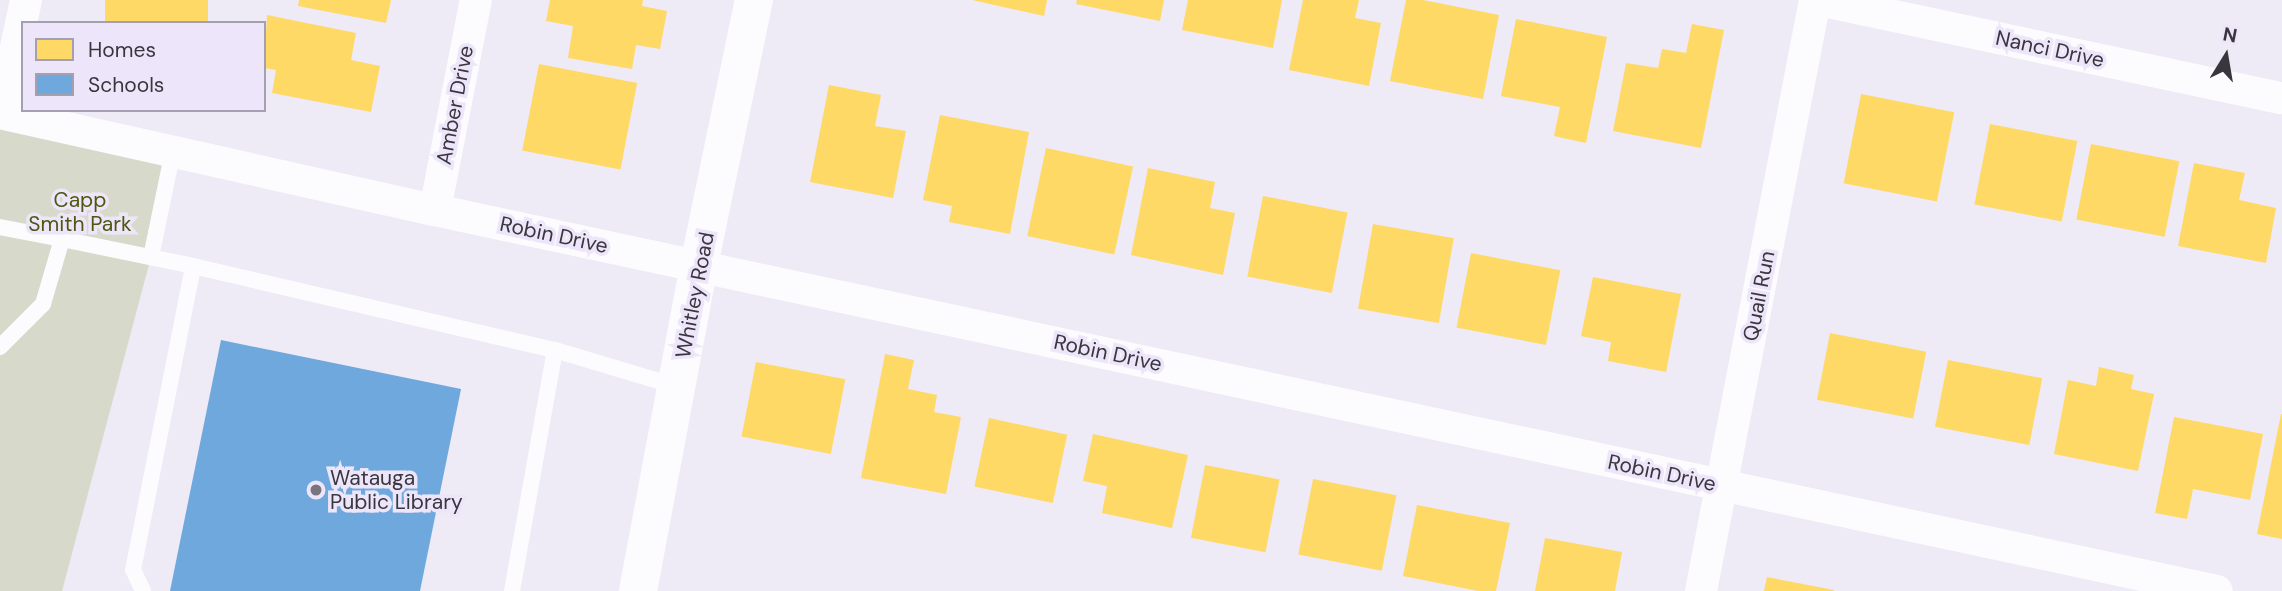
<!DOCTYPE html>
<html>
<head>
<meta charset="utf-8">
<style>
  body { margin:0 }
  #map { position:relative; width:2282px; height:591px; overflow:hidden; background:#eeeaf6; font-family:"DM Sans",sans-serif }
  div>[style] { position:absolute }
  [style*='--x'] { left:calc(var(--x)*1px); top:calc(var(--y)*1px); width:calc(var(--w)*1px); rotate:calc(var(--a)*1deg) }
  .green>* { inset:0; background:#d7d9cb }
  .homes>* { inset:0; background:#ffd966; transform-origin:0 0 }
  .schools>* { inset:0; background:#6fa8dc }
  .service>* { height:16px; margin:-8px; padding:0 8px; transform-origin:8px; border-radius:8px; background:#fcfcfe }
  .minor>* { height:32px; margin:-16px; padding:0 16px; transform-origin:16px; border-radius:16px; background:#fcfcfe }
  .tertiary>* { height:38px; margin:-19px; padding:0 19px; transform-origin:19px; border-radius:19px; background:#fcfcfe }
  .dots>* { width:19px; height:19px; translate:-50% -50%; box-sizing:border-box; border:4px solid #ede6fa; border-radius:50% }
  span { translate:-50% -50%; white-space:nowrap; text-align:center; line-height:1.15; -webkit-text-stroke:7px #ede6fa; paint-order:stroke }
  .street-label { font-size:21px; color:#39363e }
  .park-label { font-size:21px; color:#4d5710 }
  .poi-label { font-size:21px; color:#39363e }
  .left { translate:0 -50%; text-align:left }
  .legend { position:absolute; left:21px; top:21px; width:245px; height:91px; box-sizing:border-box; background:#ede6fa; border:2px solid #a5a0af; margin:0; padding:9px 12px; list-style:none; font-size:21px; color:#39363e }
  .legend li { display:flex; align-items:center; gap:14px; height:35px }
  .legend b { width:35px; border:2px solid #a5a0af }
  .north { position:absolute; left:2191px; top:21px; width:70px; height:70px; -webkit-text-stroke:5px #ede6fa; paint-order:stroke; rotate:11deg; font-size:19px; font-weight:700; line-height:28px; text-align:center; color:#39363e }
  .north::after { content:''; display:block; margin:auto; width:24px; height:32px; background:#39363e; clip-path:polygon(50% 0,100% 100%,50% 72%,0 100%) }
</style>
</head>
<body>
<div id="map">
  <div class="green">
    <div style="clip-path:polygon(0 114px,173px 151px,151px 257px,62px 591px,0 591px)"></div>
  </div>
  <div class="homes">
    <div style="left:105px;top:0;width:103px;height:24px"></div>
    <div style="clip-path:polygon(299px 0,391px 0,386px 23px,298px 6px)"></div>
    <div style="clip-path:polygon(550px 0,643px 0,642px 6px,667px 11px,660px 49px,636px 45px,632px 69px,568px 58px,573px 26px,546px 21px)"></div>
    <div style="clip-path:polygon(972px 0,1047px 0,1044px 16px)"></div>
    <div style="clip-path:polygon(1077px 0,1164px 0,1160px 21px,1076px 4px)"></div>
    <div style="clip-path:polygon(1188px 0,1282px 0,1273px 48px,1182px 30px)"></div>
    <div style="clip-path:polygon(1303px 0,1359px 0,1355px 18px,1381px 23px,1369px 86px,1289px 70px)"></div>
    <div style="clip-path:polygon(1406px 0,1423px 0,1499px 15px,1483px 99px,1390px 81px)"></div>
    <div style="clip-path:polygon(267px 15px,356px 33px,351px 60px,380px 66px,371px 112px,272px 93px,276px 70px,264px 68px)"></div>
    <div style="clip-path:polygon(1516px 19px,1607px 37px,1586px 143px,1554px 136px,1560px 107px,1501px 96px)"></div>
    <div style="clip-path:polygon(1692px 24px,1724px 30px,1701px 148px,1613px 131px,1626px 63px,1658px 68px,1662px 49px,1686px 53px)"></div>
    <div style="left:539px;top:64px;width:100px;height:88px;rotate:11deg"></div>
    <div style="clip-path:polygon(829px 85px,881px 95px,875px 126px,906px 131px,893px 198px,810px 182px)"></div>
    <div style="left:1861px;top:94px;width:95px;height:91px;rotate:11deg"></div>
    <div style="clip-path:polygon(940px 115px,1029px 132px,1010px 234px,949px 222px,952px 206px,923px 200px)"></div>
    <div style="left:1990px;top:124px;width:89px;height:82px;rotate:11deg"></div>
    <div style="left:2091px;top:144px;width:90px;height:77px;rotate:11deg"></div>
    <div style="left:1046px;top:148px;width:89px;height:90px;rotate:12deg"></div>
    <div style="clip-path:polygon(2194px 163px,2245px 173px,2239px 200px,2276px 208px,2266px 263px,2178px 246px)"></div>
    <div style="clip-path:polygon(1148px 168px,1215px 182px,1210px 208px,1235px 213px,1223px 275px,1131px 255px)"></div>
    <div style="left:1263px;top:196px;width:86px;height:82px;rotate:11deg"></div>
    <div style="left:1373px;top:224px;width:82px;height:86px;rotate:10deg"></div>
    <div style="left:1471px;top:253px;width:91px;height:76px;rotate:11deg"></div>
    <div style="clip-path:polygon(1593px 277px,1681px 294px,1666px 372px,1608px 361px,1611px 342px,1581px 336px)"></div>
    <div style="left:1830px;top:333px;width:98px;height:68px;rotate:11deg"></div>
    <div style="clip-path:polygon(885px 354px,914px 360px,908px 389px,937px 395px,934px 412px,961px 417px,946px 494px,861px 478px)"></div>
    <div style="left:1948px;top:360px;width:96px;height:68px;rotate:11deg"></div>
    <div style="left:756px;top:362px;width:91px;height:76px;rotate:11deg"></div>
    <div style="clip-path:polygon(2099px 367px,2134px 375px,2131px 389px,2154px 394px,2138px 471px,2054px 454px,2068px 380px,2096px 386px)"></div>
    <div style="clip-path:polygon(2281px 414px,2282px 414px,2282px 539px,2257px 534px)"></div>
    <div style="clip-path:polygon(2174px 417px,2263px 434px,2250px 500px,2193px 489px,2187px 519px,2155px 513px)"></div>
    <div style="left:989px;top:418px;width:80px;height:70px;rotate:12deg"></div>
    <div style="clip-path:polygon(1093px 434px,1188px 455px,1172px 528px,1102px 513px,1107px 486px,1083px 481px)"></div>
    <div style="left:1205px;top:465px;width:76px;height:74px;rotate:11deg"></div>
    <div style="left:1313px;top:479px;width:85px;height:77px;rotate:11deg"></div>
    <div style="clip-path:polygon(1417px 505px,1510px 523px,1496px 591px,1478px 591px,1403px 576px)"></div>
    <div style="clip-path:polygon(1545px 538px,1622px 552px,1615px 591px,1535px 591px)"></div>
    <div style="clip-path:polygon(1767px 577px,1834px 590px,1834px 591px,1764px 591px)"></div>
  </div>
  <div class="schools">
    <div style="clip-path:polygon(221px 340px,461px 389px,420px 591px,170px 591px)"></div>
  </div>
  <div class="service">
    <div style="--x:0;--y:227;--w:63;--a:11"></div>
    <div style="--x:62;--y:239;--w:68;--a:106.3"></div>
    <div style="--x:43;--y:304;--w:61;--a:135"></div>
    <div style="--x:62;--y:239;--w:134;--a:11.6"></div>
    <div style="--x:193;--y:266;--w:372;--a:13.1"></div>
    <div style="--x:555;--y:350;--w:128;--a:16.7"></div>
    <div style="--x:151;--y:257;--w:108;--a:-78.3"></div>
    <div style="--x:143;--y:591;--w:23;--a:-115"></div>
    <div style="--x:133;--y:570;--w:310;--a:-78.8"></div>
    <div style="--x:512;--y:591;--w:245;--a:-79.9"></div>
  </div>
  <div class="minor">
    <div style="--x:1819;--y:0;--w:473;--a:12"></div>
    <div style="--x:0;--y:113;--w:446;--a:12.6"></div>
    <div style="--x:435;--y:210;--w:1822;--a:12.07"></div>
    <div style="--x:2;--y:113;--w:116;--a:-78"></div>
    <div style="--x:435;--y:210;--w:214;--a:-79"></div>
    <div style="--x:1701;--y:591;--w:602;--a:-79.08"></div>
  </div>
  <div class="tertiary">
    <div style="--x:638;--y:591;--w:332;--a:-79.4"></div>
    <div style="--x:699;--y:265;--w:271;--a:-78.3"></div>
  </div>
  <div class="dots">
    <div style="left:316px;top:490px;background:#78757e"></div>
  </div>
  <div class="street-label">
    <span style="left:2050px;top:49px;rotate:12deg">Nanci Drive</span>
    <span style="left:455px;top:105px;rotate:-79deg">Amber Drive</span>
    <span style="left:554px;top:235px;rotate:12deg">Robin Drive</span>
    <span style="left:695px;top:295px;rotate:-79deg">Whitley Road</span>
    <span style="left:1759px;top:296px;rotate:-79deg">Quail Run</span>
    <span style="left:1108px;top:353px;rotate:12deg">Robin Drive</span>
    <span style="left:1662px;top:473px;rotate:12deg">Robin Drive</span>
  </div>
  <div class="park-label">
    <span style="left:80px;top:212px">Capp<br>Smith Park</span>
  </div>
  <div class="poi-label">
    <span class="left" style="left:330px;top:490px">Watauga<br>Public Library</span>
  </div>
  <ul class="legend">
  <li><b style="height:19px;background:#ffd966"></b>Homes</li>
  <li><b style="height:19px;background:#6fa8dc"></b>Schools</li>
  </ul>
  <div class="north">N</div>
</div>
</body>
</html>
